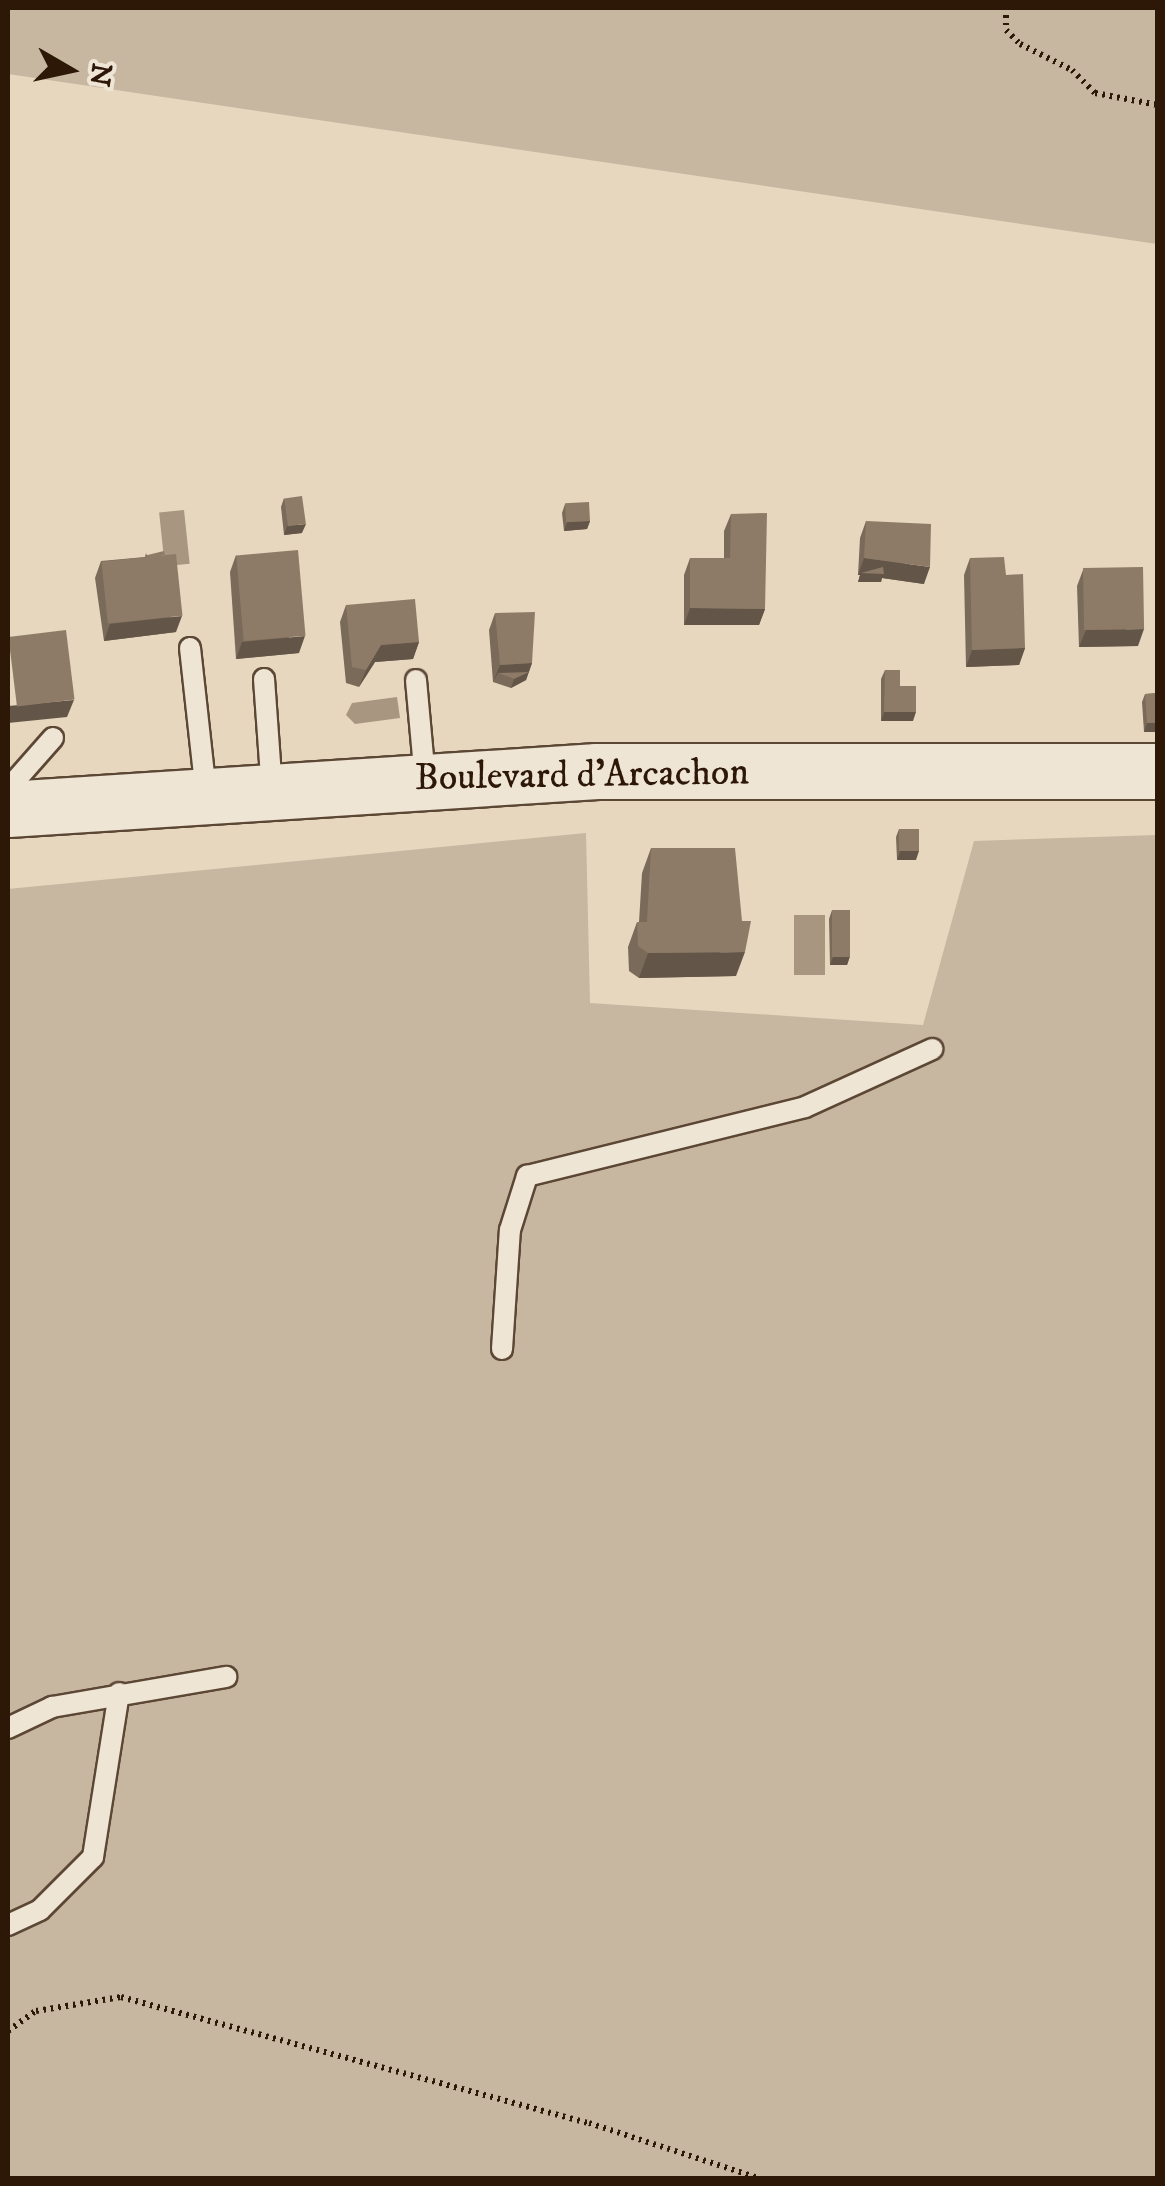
<!DOCTYPE html>
<html>
<head>
<meta charset="utf-8">
<style>
  body { margin:0 }
  #map { position:relative; width:1165px; height:2186px; overflow:hidden; background:#e7d7bf; font-family:"IM FELL DW Pica",serif }
  div>[style] { position:absolute }
  [style*='--x'] { left:calc(var(--x)*1px); top:calc(var(--y)*1px); width:calc(var(--w)*1px); rotate:calc(var(--a)*1deg) }
  .green>* { inset:0; background:#c7b6a0 }
  .water>* { inset:0; background:#a89680; transform-origin:0 0 }
  .path>* { height:6px; margin-top:-3px; transform-origin:0; background:repeating-linear-gradient(90deg,#2d1707 0 2.5px,transparent 0 7.5px) }
  .roads { filter:drop-shadow(2px 0 #5c4735) drop-shadow(-2px 0 #5c4735) drop-shadow(0 2px #5c4735) drop-shadow(0 -2px #5c4735) }
  .lane>* { height:20px; margin:-10px; padding:0 10px; transform-origin:10px; border-radius:10px; background:#efe5d5 }
  .secondary>* { height:55px; margin:-27.5px; padding:0 27.5px; transform-origin:27.5px; border-radius:27.5px; background:#efe5d5 }
  .wall>* { inset:0; background:#7a6a59 }
  .shaded-wall>* { inset:0; background:#635648 }
  .building>* { inset:0; background:#8e7b67; transform-origin:0 0 }
  span { translate:-50% -50%; white-space:nowrap; text-align:center; line-height:1.15; -webkit-text-stroke:8px #efe5d5; paint-order:stroke }
  .street-label { font-size:38px; color:#2d1707 }
  .frame { position:absolute; inset:0; border:10px solid #2d1707; pointer-events:none }
  .north { position:absolute; left:20px; top:20px; width:100px; height:100px; -webkit-text-stroke:8px #efe5d5; paint-order:stroke; rotate:99deg; font-size:28px; font-weight:700; line-height:40px; text-align:center; color:#2d1707 }
  .north::after { content:''; display:block; margin:auto; width:35px; height:45px; background:#2d1707; clip-path:polygon(50% 0,100% 100%,50% 72%,0 100%) }
</style>
</head>
<body>
<div id="map">
  <div class="green">
    <div style="clip-path:polygon(8px 8px,1157px 8px,1157px 244px,8px 74px)"></div>
    <div style="clip-path:polygon(586px 833px,590px 1003px,923px 1025px,974px 841px,1157px 835px,1157px 2178px,8px 2178px,8px 889px)"></div>
  </div>
  <div class="water">
    <div style="left:184px;top:510px;width:54px;height:25px;rotate:84deg"></div>
    <div style="clip-path:polygon(397px 697px,400px 718px,355px 724px,346px 715px,352px 703px)"></div>
    <div style="left:794px;top:915px;width:31px;height:60px"></div>
  </div>
  <div class="path">
    <div style="--x:1006;--y:8;--w:22;--a:90"></div>
    <div style="--x:1006;--y:30;--w:20;--a:45"></div>
    <div style="--x:1020;--y:44;--w:58;--a:26.6"></div>
    <div style="--x:1072;--y:70;--w:33;--a:45"></div>
    <div style="--x:1095;--y:93;--w:64;--a:10.8"></div>
    <div style="--x:8;--y:2031;--w:34;--a:-36"></div>
    <div style="--x:36;--y:2011;--w:86;--a:-9.4"></div>
    <div style="--x:121;--y:1997;--w:485;--a:15.1"></div>
    <div style="--x:589;--y:2123;--w:178;--a:18"></div>
  </div>
  <div class="roads">
    <div class="lane">
      <div style="--x:190;--y:648;--w:146;--a:83.7"></div>
      <div style="--x:264;--y:679;--w:111;--a:85.9"></div>
      <div style="--x:416;--y:680;--w:98;--a:84.8"></div>
      <div style="--x:8;--y:789;--w:68;--a:-48.6"></div>
      <div style="--x:502;--y:1349;--w:119;--a:-86.2"></div>
      <div style="--x:510;--y:1230;--w:57;--a:-72.5"></div>
      <div style="--x:527;--y:1176;--w:286;--a:-13.9"></div>
      <div style="--x:805;--y:1107;--w:140;--a:-24.5"></div>
      <div style="--x:8;--y:1728;--w:49;--a:-25.5"></div>
      <div style="--x:52;--y:1707;--w:177;--a:-9.8"></div>
      <div style="--x:8;--y:1925;--w:35;--a:-25"></div>
      <div style="--x:40;--y:1910;--w:75;--a:-45"></div>
      <div style="--x:93;--y:1857;--w:166;--a:-81"></div>
    </div>
    <div class="secondary">
      <div style="--x:8;--y:809;--w:590;--a:-3.69"></div>
      <div style="--x:597;--y:771;--w:561;--a:0"></div>
    </div>
  </div>
  <div class="wall">
    <div style="clip-path:polygon(284px 498px,302px 533px,284px 535px,281px 507px)"></div>
    <div style="clip-path:polygon(565px 504px,590px 521px,587px 529px,564px 531px,562px 513px)"></div>
    <div style="clip-path:polygon(731px 514px,765px 609px,759px 625px,684px 625px,684px 575px,690px 558px,724px 558px,724px 531px)"></div>
    <div style="clip-path:polygon(866px 521px,924px 584px,882px 578px,881px 582px,858px 582px,860px 575px,858px 575px,860px 538px)"></div>
    <div style="clip-path:polygon(146px 553px,176px 632px,104px 641px,95px 578px,101px 561px,145px 557px)"></div>
    <div style="clip-path:polygon(236px 555px,299px 653px,236px 659px,230px 572px)"></div>
    <div style="clip-path:polygon(970px 558px,1006px 575px,1025px 648px,1019px 665px,966px 667px,964px 575px)"></div>
    <div style="clip-path:polygon(1083px 570px,1138px 646px,1079px 647px,1077px 586px)"></div>
    <div style="clip-path:polygon(346px 605px,419px 642px,413px 659px,375px 662px,359px 687px,346px 683px,340px 622px)"></div>
    <div style="clip-path:polygon(495px 613px,532px 663px,526px 680px,511px 688px,493px 682px,489px 630px)"></div>
    <div style="clip-path:polygon(885px 670px,900px 686px,913px 721px,881px 721px,881px 679px)"></div>
    <div style="clip-path:polygon(1158px 693px,1158px 732px,1144px 732px,1142px 702px,1145px 694px)"></div>
    <div style="clip-path:polygon(899px 829px,916px 860px,897px 860px,896px 837px)"></div>
    <div style="clip-path:polygon(651px 848px,736px 976px,639px 978px,629px 971px,628px 947px,637px 922px,639px 922px,642px 873px)"></div>
    <div style="clip-path:polygon(832px 910px,850px 956px,847px 965px,830px 965px,829px 919px)"></div>
  </div>
  <div class="shaded-wall">
    <div style="clip-path:polygon(590px 521px,587px 529px,564px 531px,567px 522px)"></div>
    <div style="clip-path:polygon(306px 524px,302px 533px,284px 535px,287px 526px)"></div>
    <div style="clip-path:polygon(864px 558px,930px 567px,924px 584px,882px 578px,881px 582px,858px 582px,860px 575px,858px 575px)"></div>
    <div style="clip-path:polygon(690px 608px,765px 609px,759px 625px,684px 625px)"></div>
    <div style="clip-path:polygon(182px 616px,176px 632px,104px 641px,110px 624px)"></div>
    <div style="clip-path:polygon(1144px 629px,1138px 646px,1079px 647px,1086px 630px)"></div>
    <div style="clip-path:polygon(305px 636px,299px 653px,236px 659px,242px 642px)"></div>
    <div style="clip-path:polygon(419px 642px,413px 659px,375px 662px,359px 687px,366px 670px,381px 645px)"></div>
    <div style="clip-path:polygon(1025px 648px,1019px 665px,966px 667px,972px 650px)"></div>
    <div style="clip-path:polygon(532px 663px,526px 680px,511px 688px,514px 679px,498px 673px,493px 682px,500px 665px)"></div>
    <div style="clip-path:polygon(74px 700px,67px 717px,8px 723px,8px 706px)"></div>
    <div style="clip-path:polygon(884px 712px,916px 712px,913px 721px,881px 721px)"></div>
    <div style="clip-path:polygon(1147px 723px,1158px 723px,1158px 732px,1144px 732px)"></div>
    <div style="clip-path:polygon(900px 851px,919px 851px,916px 860px,897px 860px)"></div>
    <div style="clip-path:polygon(745px 952px,736px 976px,639px 978px,648px 953px)"></div>
    <div style="clip-path:polygon(850px 956px,847px 965px,830px 965px,833px 957px)"></div>
  </div>
  <div class="building">
    <div style="left:302px;top:496px;width:28px;height:18px;rotate:82deg"></div>
    <div style="left:589px;top:502px;width:19px;height:24px;rotate:87deg"></div>
    <div style="clip-path:polygon(767px 513px,765px 609px,690px 608px,690px 558px,730px 558px,731px 514px)"></div>
    <div style="clip-path:polygon(866px 521px,931px 524px,930px 567px,864px 558px)"></div>
    <div style="left:298px;top:550px;width:86px;height:62px;rotate:85deg"></div>
    <div style="left:164px;top:551px;width:4px;height:18px;rotate:76deg"></div>
    <div style="left:176px;top:554px;width:62px;height:75px;rotate:84deg"></div>
    <div style="clip-path:polygon(1004px 557px,1006px 575px,1023px 574px,1025px 648px,972px 650px,970px 558px)"></div>
    <div style="clip-path:polygon(883px 567px,884px 574px,861px 573px)"></div>
    <div style="left:1143px;top:567px;width:62px;height:60px;rotate:89deg"></div>
    <div style="clip-path:polygon(415px 599px,419px 642px,381px 645px,366px 670px,352px 667px,346px 605px)"></div>
    <div style="clip-path:polygon(535px 612px,532px 663px,500px 665px,495px 613px)"></div>
    <div style="left:66px;top:630px;width:70px;height:58px;rotate:83deg"></div>
    <div style="clip-path:polygon(885px 670px,900px 670px,900px 686px,916px 686px,916px 712px,884px 712px)"></div>
    <div style="clip-path:polygon(529px 672px,514px 679px,498px 673px)"></div>
    <div style="clip-path:polygon(1158px 693px,1158px 723px,1147px 723px,1145px 694px)"></div>
    <div style="left:899px;top:829px;width:20px;height:22px"></div>
    <div style="clip-path:polygon(651px 848px,735px 848px,742px 921px,751px 921px,745px 952px,648px 953px,638px 946px,637px 922px,647px 922px)"></div>
    <div style="left:832px;top:910px;width:18px;height:47px"></div>
  </div>
  <div class="street-label">
    <span style="left:582px;top:776px;rotate:-1deg">Boulevard d'Arcachon</span>
  </div>
  <div class="frame"></div>
  <div class="north">N</div>
</div>
</body>
</html>
